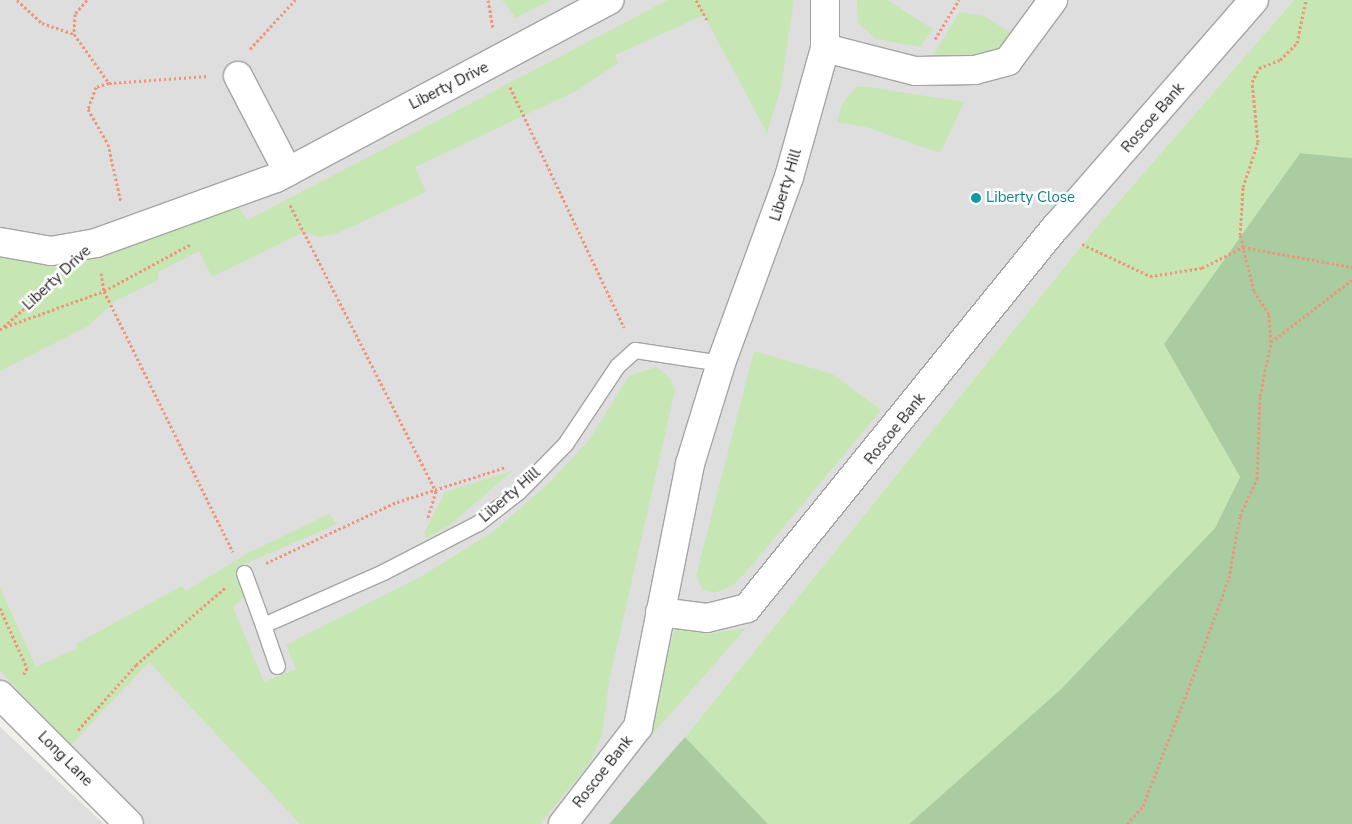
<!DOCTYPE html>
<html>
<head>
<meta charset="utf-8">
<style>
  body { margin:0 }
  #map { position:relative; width:1352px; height:824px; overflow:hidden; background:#f1efe9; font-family:"Nunito Sans",sans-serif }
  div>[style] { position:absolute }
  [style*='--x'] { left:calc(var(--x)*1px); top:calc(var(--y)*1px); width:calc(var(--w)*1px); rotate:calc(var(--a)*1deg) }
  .residential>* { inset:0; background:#dfdede }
  .grass>* { inset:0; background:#c6e6b4 }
  .forest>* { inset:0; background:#a9cca1 }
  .path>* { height:3px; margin-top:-1.5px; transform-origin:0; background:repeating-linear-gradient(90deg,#ef957c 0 2.5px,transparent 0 5px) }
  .roads { filter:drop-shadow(1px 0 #a5a5a5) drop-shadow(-1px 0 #a5a5a5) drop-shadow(0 1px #a5a5a5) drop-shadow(0 -1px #a5a5a5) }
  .lane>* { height:15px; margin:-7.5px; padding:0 7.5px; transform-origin:7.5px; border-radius:7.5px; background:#fff }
  .street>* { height:28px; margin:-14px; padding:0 14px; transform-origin:14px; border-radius:14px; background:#fff }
  .dots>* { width:14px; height:14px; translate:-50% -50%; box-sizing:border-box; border:2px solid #fff; border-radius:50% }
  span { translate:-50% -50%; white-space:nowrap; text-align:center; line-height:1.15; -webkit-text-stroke:5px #fff; paint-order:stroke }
  .street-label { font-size:15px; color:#212121 }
  .culture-label { font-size:15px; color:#0d838f }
  .left { translate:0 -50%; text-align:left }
</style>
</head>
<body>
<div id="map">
  <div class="residential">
    <div style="clip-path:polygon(0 0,1294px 0,1100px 223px,685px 737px,609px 824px,114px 824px,0 707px)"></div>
    <div style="clip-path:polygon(0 727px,104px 824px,0 824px)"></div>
  </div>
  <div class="grass">
    <div style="clip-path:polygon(502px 0,551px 0,516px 18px)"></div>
    <div style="clip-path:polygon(668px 0,794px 0,781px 87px,767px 133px,704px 15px,615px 55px,618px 63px,576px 91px,415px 167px,426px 192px,338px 233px,319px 237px,304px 232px,212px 277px,199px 251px,158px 272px,158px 280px,115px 301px,88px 326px,0 371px,0 242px,23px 249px,229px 195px,248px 220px)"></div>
    <div style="clip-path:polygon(857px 0,887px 0,933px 29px,920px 47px,876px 39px,858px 23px)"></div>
    <div style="clip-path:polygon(1294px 0,1352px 0,1352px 158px,1300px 153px,1164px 344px,1240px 477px,1215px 528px,1061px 689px,909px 824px,768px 824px,685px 737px,1100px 223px)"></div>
    <div style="clip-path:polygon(960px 12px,984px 16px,1016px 36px,992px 55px,975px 60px,931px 58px)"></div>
    <div style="clip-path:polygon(856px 87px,868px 87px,964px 102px,940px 153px,866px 127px,837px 122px,842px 104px)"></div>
    <div style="clip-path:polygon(754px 351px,832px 374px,881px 410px,746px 572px,732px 586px,714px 593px,703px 590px,696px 576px)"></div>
    <div style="clip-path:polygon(656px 367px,671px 379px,675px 390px,609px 681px,602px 735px,589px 764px,540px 824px,300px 824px,149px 662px,71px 745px,0 671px,0 588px,36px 667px,77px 648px,76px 644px,182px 586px,186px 591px,246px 554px,329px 514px,337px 524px,236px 568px,244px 597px,233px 607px,264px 682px,296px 669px,286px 645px,422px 576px,494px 531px,549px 483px,589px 440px,629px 376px)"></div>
    <div style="clip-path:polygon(512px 471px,450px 525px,426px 538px,424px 533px,445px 492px)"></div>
    <div style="clip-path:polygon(676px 623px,708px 634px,746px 628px,614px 778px,652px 712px)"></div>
  </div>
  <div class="forest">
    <div style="clip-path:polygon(1300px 153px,1352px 158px,1352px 824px,909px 824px,1061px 689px,1215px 528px,1240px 477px,1164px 344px)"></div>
    <div style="clip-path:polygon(685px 737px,768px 824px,609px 824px)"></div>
  </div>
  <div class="path">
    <div style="--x:17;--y:0;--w:34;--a:43"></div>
    <div style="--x:42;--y:23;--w:34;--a:19"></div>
    <div style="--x:87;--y:0;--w:18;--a:131"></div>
    <div style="--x:75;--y:14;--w:20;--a:93"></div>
    <div style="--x:74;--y:34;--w:60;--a:54.5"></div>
    <div style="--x:109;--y:83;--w:100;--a:-4"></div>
    <div style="--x:488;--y:0;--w:29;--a:80"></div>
    <div style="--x:696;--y:0;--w:25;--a:61"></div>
    <div style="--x:935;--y:39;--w:46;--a:-58.4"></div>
    <div style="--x:250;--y:49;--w:67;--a:-47.4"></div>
    <div style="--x:109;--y:83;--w:14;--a:163"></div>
    <div style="--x:96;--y:87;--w:23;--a:110"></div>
    <div style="--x:88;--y:109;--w:40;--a:60.3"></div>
    <div style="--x:108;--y:144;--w:59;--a:77.4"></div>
    <div style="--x:510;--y:87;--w:266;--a:64.6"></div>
    <div style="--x:290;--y:205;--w:321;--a:63"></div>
    <div style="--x:436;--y:491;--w:30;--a:107"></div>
    <div style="--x:1082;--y:244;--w:75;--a:25.2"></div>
    <div style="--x:1150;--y:276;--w:53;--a:-8.7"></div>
    <div style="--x:1202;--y:268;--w:46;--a:-27.1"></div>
    <div style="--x:1243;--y:247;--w:111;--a:10.4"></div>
    <div style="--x:101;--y:273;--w:18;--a:81"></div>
    <div style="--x:104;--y:291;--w:291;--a:63.7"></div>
    <div style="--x:5;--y:327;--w:105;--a:-20"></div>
    <div style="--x:104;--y:291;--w:99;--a:-28.4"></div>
    <div style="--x:0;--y:330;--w:71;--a:-41.6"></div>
    <div style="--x:1271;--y:342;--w:102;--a:-37.4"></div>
    <div style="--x:266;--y:563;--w:145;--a:-25"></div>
    <div style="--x:397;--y:502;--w:114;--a:-17.8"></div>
    <div style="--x:0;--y:608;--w:66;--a:65.8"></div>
    <div style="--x:27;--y:668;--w:7;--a:117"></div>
    <div style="--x:78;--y:730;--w:87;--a:-48.3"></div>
    <div style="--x:136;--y:665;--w:118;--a:-40.9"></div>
    <div style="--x:1127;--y:824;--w:24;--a:-48"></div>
    <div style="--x:1143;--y:806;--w:124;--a:-68.8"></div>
    <div style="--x:1188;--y:690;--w:119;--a:-69.9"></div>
    <div style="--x:1229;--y:578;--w:63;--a:-79.9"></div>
    <div style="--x:1240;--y:516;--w:41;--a:-65.3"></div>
    <div style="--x:1257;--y:479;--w:83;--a:-87.9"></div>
    <div style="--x:1260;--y:396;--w:55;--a:-78.5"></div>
    <div style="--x:1271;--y:342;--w:28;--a:-94"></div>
    <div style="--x:1269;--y:314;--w:27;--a:-123"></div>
    <div style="--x:1254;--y:291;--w:58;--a:-104"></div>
    <div style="--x:1240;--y:235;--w:48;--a:-86.4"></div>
    <div style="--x:1243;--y:187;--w:47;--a:-71.6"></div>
    <div style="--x:1258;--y:142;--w:60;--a:-95.7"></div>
    <div style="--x:1252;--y:82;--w:16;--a:-63"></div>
    <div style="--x:1259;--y:68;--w:22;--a:-21"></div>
    <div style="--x:1280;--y:60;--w:24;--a:-45"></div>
    <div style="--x:1297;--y:43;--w:44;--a:-78.2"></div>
  </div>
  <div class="roads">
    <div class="lane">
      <div style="--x:244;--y:573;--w:55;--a:69.9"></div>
      <div style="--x:277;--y:666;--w:43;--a:-108.9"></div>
      <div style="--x:263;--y:625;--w:131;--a:-23.8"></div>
      <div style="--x:383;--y:572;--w:107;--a:-27.3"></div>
      <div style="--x:478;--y:523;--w:52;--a:-38"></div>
      <div style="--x:519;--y:491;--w:66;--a:-45.6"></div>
      <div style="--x:565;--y:444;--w:94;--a:-56.3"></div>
      <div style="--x:617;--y:366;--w:24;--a:-42"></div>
      <div style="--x:635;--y:350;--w:87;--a:8.6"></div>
    </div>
    <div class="street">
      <div style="--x:825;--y:48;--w:93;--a:14.3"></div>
      <div style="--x:915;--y:71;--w:60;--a:-1"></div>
      <div style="--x:975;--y:70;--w:34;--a:-15"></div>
      <div style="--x:1008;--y:61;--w:76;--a:-53.6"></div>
      <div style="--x:238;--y:76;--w:108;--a:62.5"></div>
      <div style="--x:0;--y:242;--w:52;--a:10"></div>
      <div style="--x:51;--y:251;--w:46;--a:-10.1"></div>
      <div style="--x:96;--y:243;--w:191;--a:-19.9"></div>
      <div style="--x:276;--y:178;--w:378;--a:-28.1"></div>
      <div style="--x:660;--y:612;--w:47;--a:7.3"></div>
      <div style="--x:707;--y:618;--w:41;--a:-14"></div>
      <div style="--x:747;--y:608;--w:491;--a:-51"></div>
      <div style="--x:1056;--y:227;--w:301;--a:-48.9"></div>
      <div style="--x:0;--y:695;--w:182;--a:45"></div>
      <div style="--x:563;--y:824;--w:123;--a:-52.3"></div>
      <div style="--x:638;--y:727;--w:268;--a:-78.8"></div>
      <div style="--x:690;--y:464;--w:106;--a:-72.9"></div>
      <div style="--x:721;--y:363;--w:198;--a:-69.9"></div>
      <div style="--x:789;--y:177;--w:134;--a:-74.4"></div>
      <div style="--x:825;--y:48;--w:48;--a:-90"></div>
    </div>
  </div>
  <div class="dots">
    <div style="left:976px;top:198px;background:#0f9aa8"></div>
  </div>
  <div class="street-label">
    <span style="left:449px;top:86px;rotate:-27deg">Liberty Drive</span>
    <span style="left:1153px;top:118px;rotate:-49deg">Roscoe Bank</span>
    <span style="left:786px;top:185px;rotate:-73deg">Liberty Hill</span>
    <span style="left:57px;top:278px;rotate:-43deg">Liberty Drive</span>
    <span style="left:895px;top:429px;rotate:-51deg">Roscoe Bank</span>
    <span style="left:510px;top:495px;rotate:-41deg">Liberty Hill</span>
    <span style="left:65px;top:759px;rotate:45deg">Long Lane</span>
    <span style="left:603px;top:772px;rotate:-52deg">Roscoe Bank</span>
  </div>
  <div class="culture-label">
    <span class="left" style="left:986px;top:198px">Liberty Close</span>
  </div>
</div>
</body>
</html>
